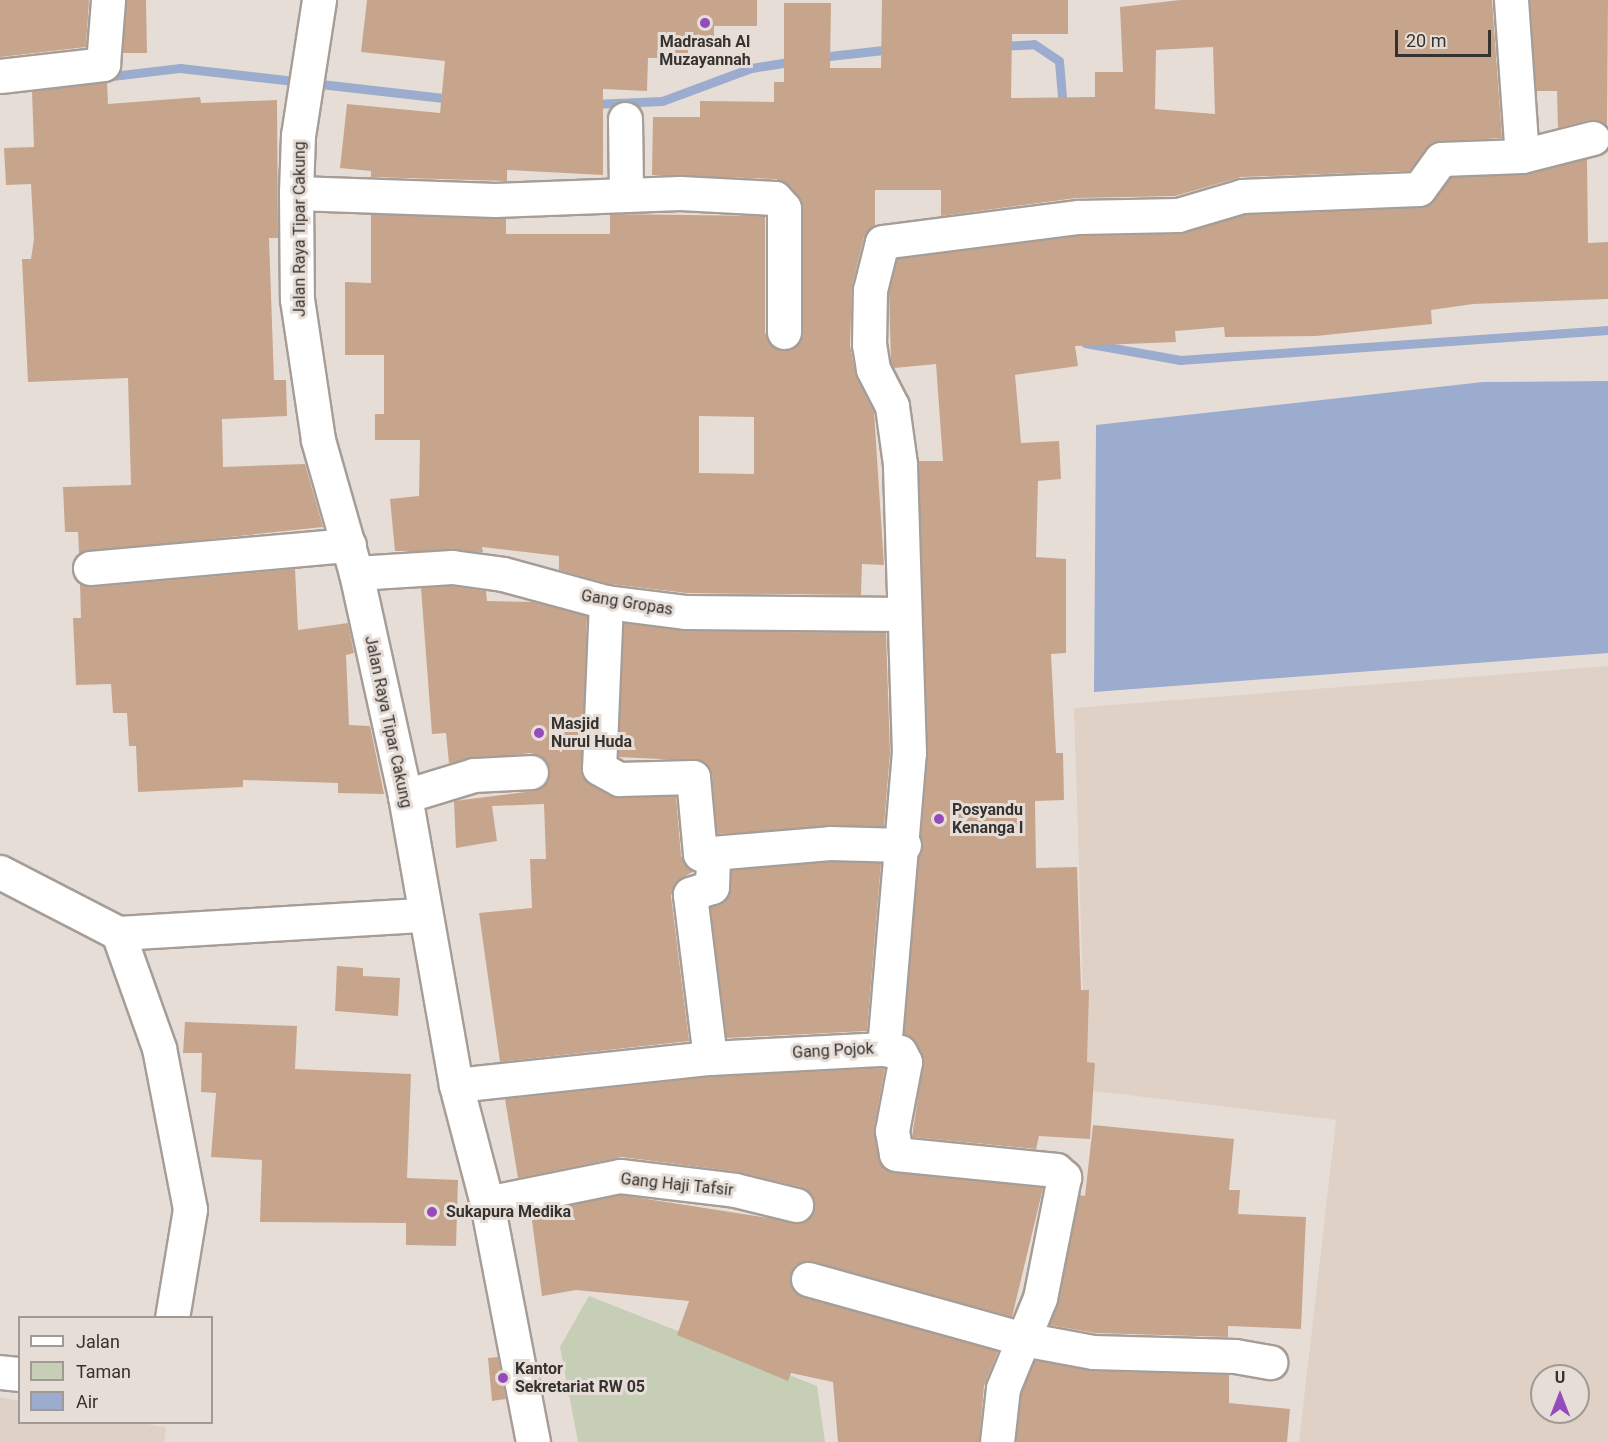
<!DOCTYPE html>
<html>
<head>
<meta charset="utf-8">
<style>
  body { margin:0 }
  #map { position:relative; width:1608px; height:1442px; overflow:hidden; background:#e7ddd7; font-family:Roboto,sans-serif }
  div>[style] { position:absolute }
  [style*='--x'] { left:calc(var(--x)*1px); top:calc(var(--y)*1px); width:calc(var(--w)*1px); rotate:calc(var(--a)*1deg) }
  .built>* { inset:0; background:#e0d1c6 }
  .green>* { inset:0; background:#c6ceb6 }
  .water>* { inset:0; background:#9cacce }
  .stream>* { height:9px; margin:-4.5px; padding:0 4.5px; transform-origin:4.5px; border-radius:4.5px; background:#9cacce }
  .building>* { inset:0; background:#c7a58d }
  .roads { filter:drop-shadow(2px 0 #a69d97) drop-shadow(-2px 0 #a69d97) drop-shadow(0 2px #a69d97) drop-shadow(0 -2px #a69d97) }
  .minor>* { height:33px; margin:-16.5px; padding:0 16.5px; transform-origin:16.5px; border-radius:16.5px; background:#fff }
  .dots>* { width:16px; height:16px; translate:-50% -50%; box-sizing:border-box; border:3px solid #e7ddd7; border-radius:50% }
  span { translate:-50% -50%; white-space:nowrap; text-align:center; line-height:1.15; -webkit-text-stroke:6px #e7ddd7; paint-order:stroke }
  .poi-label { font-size:16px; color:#35322f; font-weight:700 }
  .left { translate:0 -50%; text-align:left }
  .street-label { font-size:16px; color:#35322f }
  .legend { position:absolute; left:18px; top:1316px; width:195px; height:108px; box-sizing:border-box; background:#e7ddd7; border:2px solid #a09994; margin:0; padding:8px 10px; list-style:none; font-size:18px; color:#35322f }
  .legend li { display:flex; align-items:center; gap:12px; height:30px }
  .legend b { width:30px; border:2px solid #a09994 }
  .north { position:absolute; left:1530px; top:1364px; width:60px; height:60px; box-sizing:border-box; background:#e7ddd7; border:2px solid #a09994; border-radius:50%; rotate:0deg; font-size:16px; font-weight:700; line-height:24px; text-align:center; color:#35322f }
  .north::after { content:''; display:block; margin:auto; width:21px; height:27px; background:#954bbd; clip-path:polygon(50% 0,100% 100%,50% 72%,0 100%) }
  .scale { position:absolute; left:1395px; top:30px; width:96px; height:27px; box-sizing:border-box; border:3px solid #35322f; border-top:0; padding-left:8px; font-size:18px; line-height:21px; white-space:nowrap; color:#35322f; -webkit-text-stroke:4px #e7ddd7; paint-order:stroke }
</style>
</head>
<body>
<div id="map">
  <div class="built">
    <div style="clip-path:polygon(evenodd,1608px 666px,1608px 1442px,1299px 1442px,1336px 1120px,1086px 1090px,1074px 708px,1608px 666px,1542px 1376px,1578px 1376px,1578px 1412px,1542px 1412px,1542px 1376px)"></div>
    <div style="clip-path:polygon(0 1397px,19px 1401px,20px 1422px,140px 1423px,166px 1427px,164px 1442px,0 1442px)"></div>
  </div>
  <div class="green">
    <div style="clip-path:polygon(589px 1296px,817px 1386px,825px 1442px,578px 1442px,560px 1347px)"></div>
  </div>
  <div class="water">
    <div style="clip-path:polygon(1608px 381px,1608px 653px,1094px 692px,1096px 425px,1483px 382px)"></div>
  </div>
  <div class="stream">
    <div style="--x:1000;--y:46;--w:34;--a:-3"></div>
    <div style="--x:1034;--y:44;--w:30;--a:34"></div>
    <div style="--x:1059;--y:61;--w:48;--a:85.2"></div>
    <div style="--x:820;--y:57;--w:73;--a:-6.3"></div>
    <div style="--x:104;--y:77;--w:77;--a:-6.8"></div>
    <div style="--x:180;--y:68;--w:276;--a:6.5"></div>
    <div style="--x:593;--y:104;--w:69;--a:-2.5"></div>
    <div style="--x:662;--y:101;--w:95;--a:-20.3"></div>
    <div style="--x:751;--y:68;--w:45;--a:-9"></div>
    <div style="--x:1085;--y:343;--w:97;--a:10.1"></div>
    <div style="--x:1180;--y:360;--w:429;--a:-4"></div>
  </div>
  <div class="building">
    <div style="clip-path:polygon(0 0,89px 0,86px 47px,0 57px)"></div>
    <div style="clip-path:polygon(126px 0,146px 0,147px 53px,123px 53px)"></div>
    <div style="clip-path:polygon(367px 0,757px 0,757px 26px,714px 26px,714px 46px,688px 45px,688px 58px,648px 58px,647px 91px,603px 89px,603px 175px,507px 170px,507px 181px,371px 177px,371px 171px,340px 168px,347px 104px,440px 113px,445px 61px,361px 52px)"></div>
    <div style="clip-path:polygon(evenodd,882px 0,1068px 0,1068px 34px,1012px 34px,1011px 98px,1095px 97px,1095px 72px,1123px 72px,1120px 7px,1180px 0,1492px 0,1502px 138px,1433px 142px,1409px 171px,1241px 177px,1175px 196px,1076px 198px,941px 216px,941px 190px,875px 190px,875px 226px,864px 237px,852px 286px,850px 345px,856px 377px,874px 412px,884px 565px,862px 564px,861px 595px,687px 593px,610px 584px,559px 570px,559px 556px,482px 547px,483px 552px,395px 551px,390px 499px,419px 496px,420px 440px,375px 440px,375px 414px,384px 414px,384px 355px,345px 355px,345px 282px,371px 283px,371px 214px,506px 218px,506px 234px,610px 234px,610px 214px,765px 216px,765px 333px,775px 348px,793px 348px,803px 332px,803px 208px,798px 195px,776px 179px,652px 175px,653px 117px,700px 117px,700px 101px,774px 102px,774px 82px,784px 82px,784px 3px,831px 3px,830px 68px,881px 68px,882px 0,1213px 47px,1215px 114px,1155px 109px,1156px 50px,1213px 47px,882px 0,699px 416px,754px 417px,754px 474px,699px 473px,699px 416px)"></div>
    <div style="clip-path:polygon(1530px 0,1608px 0,1607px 126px,1589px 120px,1558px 128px,1557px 91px,1536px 91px)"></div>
    <div style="clip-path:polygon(107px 82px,108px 104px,200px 97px,201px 103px,277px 100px,278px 238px,269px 238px,274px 380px,286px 380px,287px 416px,222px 419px,223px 467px,305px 464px,323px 527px,79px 553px,78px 532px,65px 532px,63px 487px,131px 485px,128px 378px,28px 382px,22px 259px,31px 259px,34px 239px,31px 184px,6px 185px,4px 148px,34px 147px,32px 91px)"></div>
    <div style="clip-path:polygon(1587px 159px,1588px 243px,1608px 242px,1608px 299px,1473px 304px,1431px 310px,1432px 324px,1316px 336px,1225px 337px,1224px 327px,1175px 331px,1176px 342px,1075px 346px,1078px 366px,1015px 375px,1021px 443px,1059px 441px,1061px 479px,1038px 481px,1036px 557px,1066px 559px,1066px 653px,1051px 654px,1056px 753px,1063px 753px,1064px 800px,1035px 801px,1036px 868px,1077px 867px,1081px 990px,1089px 990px,1087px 1062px,1095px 1063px,1090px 1139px,1039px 1136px,1036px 1149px,912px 1137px,923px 1065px,917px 1044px,904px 1034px,928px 753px,918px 461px,943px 461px,936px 364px,894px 368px,891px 363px,889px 292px,897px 259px,1079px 236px,1179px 234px,1245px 215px,1420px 208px,1434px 200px,1451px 177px,1523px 175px)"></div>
    <div style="clip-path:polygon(295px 569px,298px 630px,348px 623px,354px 653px,346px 655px,349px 725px,370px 726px,384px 794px,338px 793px,338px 783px,243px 780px,243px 787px,138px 792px,136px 746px,129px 746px,127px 713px,113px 713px,111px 684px,76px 685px,73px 618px,81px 618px,80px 583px,92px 587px)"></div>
    <div style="clip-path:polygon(451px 586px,486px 591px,487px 601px,534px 602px,587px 616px,582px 777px,619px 798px,676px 796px,681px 856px,694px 871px,677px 881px,671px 896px,689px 1041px,500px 1062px,479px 913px,532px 908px,530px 859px,546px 859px,544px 804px,492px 806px,497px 841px,456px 848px,454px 801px,533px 791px,547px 781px,550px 770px,540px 756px,530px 753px,449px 763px,446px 733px,432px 734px,421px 588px)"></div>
    <div style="clip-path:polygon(624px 623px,686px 631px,886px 633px,890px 753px,884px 826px,717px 834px,712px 775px,702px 761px,618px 757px)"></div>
    <div style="clip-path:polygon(831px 862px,881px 863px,867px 1031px,726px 1038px,710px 907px,727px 898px,731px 870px)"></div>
    <div style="clip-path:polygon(337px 966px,363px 968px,363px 976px,400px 978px,398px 1016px,335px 1011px)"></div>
    <div style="clip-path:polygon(185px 1022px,297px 1026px,295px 1069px,411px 1074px,407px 1178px,458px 1180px,456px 1246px,406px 1245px,406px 1223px,260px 1222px,262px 1160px,211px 1157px,216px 1093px,201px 1092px,202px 1053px,183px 1053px)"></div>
    <div style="clip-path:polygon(885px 1068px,874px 1128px,884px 1168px,1043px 1188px,1012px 1317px,812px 1261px,795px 1265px,790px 1283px,803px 1297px,998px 1351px,984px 1386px,979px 1442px,838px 1442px,833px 1382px,791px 1373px,788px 1381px,677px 1335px,689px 1301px,576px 1290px,542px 1296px,531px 1213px,621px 1195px,801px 1223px,810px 1218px,814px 1200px,800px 1187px,739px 1172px,622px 1157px,518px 1178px,505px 1099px,711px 1077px)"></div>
    <div style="clip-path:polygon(1093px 1125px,1234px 1139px,1229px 1190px,1240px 1190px,1238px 1214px,1306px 1217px,1301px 1329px,1228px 1326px,1228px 1337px,1095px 1333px,1049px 1325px,1080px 1195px,1085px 1196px)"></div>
    <div style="clip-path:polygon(498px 1357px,506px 1399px,492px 1401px,488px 1358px)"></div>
    <div style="clip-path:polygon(1035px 1360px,1092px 1371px,1229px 1375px,1229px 1403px,1290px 1409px,1287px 1442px,1016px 1442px,1021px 1393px)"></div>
  </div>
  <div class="roads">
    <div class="minor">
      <div style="--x:319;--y:0;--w:137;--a:98.8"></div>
      <div style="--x:298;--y:135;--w:58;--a:92"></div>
      <div style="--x:296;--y:193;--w:106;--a:89.5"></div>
      <div style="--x:297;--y:299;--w:143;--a:81.5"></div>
      <div style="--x:318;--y:440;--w:138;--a:74.1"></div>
      <div style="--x:356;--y:573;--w:228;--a:77.6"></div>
      <div style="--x:405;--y:796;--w:293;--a:80"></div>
      <div style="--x:456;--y:1085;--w:122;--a:75.3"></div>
      <div style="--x:487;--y:1203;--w:243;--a:79.1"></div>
      <div style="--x:1511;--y:0;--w:156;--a:86"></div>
      <div style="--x:0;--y:76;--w:104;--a:-6.6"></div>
      <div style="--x:103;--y:64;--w:64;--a:-85.5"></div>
      <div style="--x:625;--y:119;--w:76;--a:89.2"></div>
      <div style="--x:296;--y:193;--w:199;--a:2"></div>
      <div style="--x:495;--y:200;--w:185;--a:-2.2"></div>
      <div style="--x:680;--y:193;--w:95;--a:3"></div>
      <div style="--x:775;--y:198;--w:13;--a:48"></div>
      <div style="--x:784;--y:208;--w:124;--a:90"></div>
      <div style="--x:90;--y:568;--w:260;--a:-5.1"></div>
      <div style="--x:356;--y:573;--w:96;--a:-3.6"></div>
      <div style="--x:452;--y:567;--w:51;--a:7.8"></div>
      <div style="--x:503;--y:574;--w:107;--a:15.2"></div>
      <div style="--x:606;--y:602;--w:81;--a:7.1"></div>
      <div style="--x:686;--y:612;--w:217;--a:0.5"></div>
      <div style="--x:606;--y:602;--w:166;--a:92.4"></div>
      <div style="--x:599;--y:768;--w:23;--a:29"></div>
      <div style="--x:619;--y:779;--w:74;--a:-1.5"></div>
      <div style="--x:693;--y:777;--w:77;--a:84.8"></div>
      <div style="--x:700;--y:854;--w:130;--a:-4.8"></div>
      <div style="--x:830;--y:843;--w:74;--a:1.5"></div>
      <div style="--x:405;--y:796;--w:72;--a:-16.9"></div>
      <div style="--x:474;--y:775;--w:57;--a:-3"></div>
      <div style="--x:0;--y:872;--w:133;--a:27.3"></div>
      <div style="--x:884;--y:1049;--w:16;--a:11"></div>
      <div style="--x:900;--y:1052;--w:11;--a:63"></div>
      <div style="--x:905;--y:1062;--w:70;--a:100.7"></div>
      <div style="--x:892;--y:1131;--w:23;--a:80"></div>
      <div style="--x:896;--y:1154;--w:161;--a:5.7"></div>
      <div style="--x:1056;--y:1170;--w:11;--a:41"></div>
      <div style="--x:1064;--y:1177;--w:123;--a:101.2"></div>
      <div style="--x:1040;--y:1298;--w:97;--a:112.3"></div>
      <div style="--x:1003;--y:1388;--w:54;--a:96.3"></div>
      <div style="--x:710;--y:1058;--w:165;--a:-97"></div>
      <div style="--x:690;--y:894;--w:23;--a:-18"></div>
      <div style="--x:712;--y:887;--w:31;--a:-88"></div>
      <div style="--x:456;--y:1085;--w:255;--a:-6.1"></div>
      <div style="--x:710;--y:1058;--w:174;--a:-3"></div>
      <div style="--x:884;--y:1049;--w:297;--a:-85.2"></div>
      <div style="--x:909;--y:753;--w:289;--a:-91.8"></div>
      <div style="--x:900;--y:464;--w:59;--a:-97.9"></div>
      <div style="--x:892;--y:406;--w:42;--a:-117.2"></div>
      <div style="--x:873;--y:369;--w:24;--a:-99"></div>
      <div style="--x:869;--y:345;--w:55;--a:-89"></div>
      <div style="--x:870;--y:290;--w:49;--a:-76"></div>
      <div style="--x:882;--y:242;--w:198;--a:-7.3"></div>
      <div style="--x:1078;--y:217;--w:100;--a:-1.1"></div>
      <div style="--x:1178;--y:215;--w:67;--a:-16.5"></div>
      <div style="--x:1242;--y:196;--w:177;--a:-2.3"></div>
      <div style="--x:1419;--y:189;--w:37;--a:-54"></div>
      <div style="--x:1441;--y:159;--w:81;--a:-2.1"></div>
      <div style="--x:1522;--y:156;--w:73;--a:-14.2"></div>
      <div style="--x:487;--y:1203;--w:136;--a:-11.5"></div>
      <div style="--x:620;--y:1176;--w:116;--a:6.9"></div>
      <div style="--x:735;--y:1190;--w:63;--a:13.8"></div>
      <div style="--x:808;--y:1279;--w:223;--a:15.6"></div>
      <div style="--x:1023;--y:1339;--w:71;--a:10.5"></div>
      <div style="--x:1093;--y:1352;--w:142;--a:1.6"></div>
      <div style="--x:1235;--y:1356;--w:36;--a:10"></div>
      <div style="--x:172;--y:1318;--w:110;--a:-80.6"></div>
      <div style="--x:190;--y:1209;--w:164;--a:-100.9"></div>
      <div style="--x:159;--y:1048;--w:122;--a:-109.6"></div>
      <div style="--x:118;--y:933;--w:307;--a:-3.4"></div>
      <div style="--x:0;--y:1372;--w:20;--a:6"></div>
    </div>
  </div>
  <div class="dots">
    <div style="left:705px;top:23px;background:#954bbd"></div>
    <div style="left:539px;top:733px;background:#954bbd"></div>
    <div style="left:939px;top:819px;background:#954bbd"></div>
    <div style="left:432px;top:1212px;background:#954bbd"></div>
    <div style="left:503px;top:1378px;background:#954bbd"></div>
  </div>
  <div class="poi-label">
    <span style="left:705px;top:51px">Madrasah Al<br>Muzayannah</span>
    <span class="left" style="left:551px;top:733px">Masjid<br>Nurul Huda</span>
    <span class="left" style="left:952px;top:819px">Posyandu<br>Kenanga I</span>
    <span class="left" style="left:446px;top:1212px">Sukapura Medika</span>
    <span class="left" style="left:515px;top:1378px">Kantor<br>Sekretariat RW 05</span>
  </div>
  <div class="street-label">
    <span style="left:300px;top:229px;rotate:-90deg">Jalan Raya Tipar Cakung</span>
    <span style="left:627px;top:603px;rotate:9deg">Gang Gropas</span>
    <span style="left:388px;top:722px;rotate:78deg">Jalan Raya Tipar Cakung</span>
    <span style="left:833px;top:1051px;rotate:-3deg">Gang Pojok</span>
    <span style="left:677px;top:1185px;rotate:6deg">Gang Haji Tafsir</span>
  </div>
  <ul class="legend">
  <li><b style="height:8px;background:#fff"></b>Jalan</li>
  <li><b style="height:16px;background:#c6ceb6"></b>Taman</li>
  <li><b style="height:16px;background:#9cacce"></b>Air</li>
  </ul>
  <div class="north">U</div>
  <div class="scale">20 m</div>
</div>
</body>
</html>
